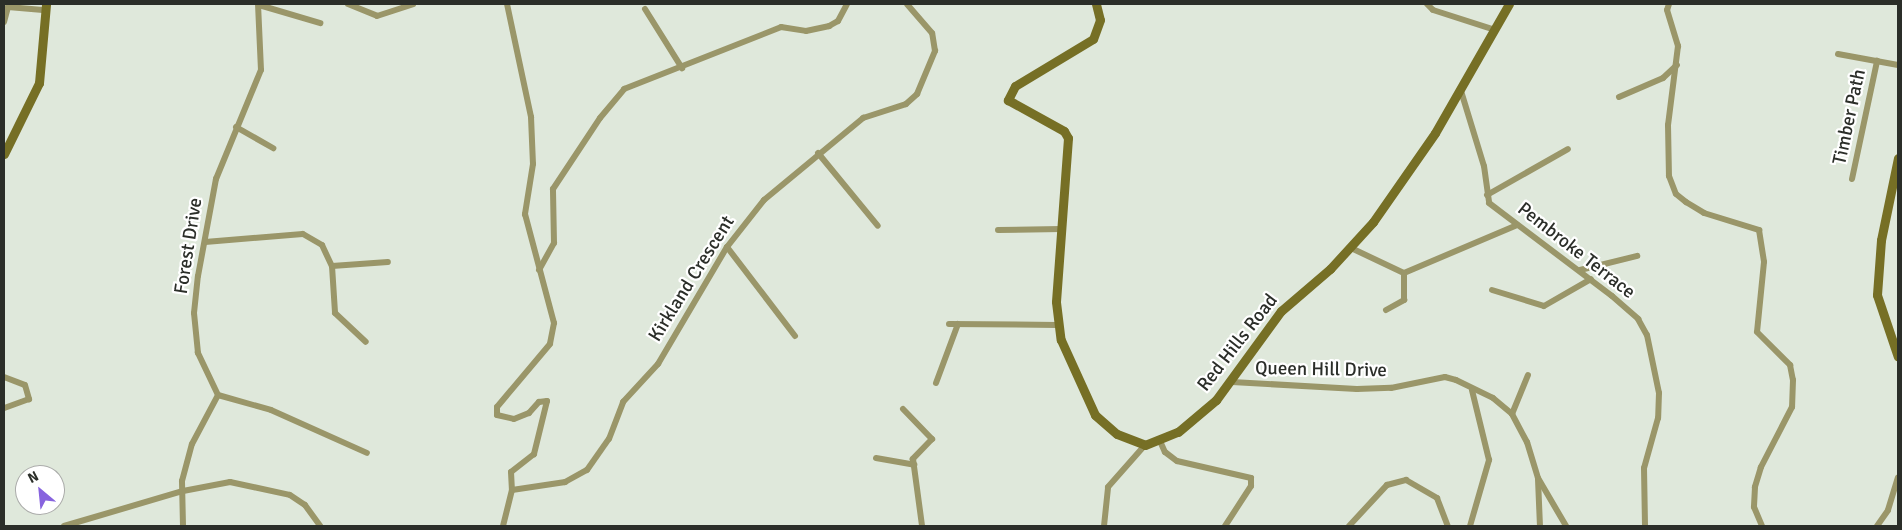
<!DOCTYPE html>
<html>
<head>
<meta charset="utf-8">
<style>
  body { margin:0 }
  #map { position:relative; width:1902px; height:530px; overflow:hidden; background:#dfe8db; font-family:Signika,sans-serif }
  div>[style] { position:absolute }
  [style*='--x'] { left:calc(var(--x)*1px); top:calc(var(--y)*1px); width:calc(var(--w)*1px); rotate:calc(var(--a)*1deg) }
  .street>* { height:6px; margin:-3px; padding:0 3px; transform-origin:3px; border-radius:3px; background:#9a9669 }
  .secondary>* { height:9px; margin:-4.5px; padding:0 4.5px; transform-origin:4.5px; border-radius:4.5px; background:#766f25 }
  span { translate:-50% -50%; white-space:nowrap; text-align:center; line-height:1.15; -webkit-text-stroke:4.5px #fff; paint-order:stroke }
  .street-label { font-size:19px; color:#2b2e29 }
  .frame { position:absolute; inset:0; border:5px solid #2b2e29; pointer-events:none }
  .north { position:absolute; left:15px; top:465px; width:50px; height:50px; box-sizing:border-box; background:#fff; border:1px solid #aaaba9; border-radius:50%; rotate:332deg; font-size:14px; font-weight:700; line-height:20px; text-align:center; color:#2b2e29 }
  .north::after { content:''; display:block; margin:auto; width:18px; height:22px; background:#8763de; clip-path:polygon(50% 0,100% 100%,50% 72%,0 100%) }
</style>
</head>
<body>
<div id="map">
  <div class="street">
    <div style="--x:348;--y:4;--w:31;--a:22"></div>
    <div style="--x:377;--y:16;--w:38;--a:-18"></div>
    <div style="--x:507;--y:4;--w:116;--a:78"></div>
    <div style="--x:531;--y:117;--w:47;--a:87.6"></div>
    <div style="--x:533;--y:164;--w:51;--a:99.1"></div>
    <div style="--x:525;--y:214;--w:113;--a:75.1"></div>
    <div style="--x:554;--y:323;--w:21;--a:101"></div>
    <div style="--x:550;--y:344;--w:82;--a:130.1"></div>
    <div style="--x:497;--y:407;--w:8;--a:90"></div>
    <div style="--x:497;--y:415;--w:17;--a:13"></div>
    <div style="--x:514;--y:419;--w:16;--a:-22"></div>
    <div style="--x:529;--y:413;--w:15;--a:-48"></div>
    <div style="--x:539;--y:402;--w:8;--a:-7"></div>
    <div style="--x:547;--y:401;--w:55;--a:103.8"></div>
    <div style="--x:534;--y:454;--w:29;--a:142"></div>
    <div style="--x:511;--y:472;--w:18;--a:87"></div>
    <div style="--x:1427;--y:4;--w:8;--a:45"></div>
    <div style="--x:1433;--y:10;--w:65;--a:17.9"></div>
    <div style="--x:1669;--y:4;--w:6;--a:108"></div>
    <div style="--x:1667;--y:10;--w:38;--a:73"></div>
    <div style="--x:1678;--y:46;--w:80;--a:97.2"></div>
    <div style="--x:1668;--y:125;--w:51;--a:88.9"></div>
    <div style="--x:1669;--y:176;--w:19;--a:69"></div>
    <div style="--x:1676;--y:194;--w:13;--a:39"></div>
    <div style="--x:1686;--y:202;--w:21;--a:31"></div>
    <div style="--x:1704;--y:213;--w:58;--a:17.2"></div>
    <div style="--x:1759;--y:230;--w:32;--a:81"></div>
    <div style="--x:1764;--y:262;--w:70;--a:95.7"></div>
    <div style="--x:1757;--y:332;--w:47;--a:45"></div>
    <div style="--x:1790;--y:365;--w:15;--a:79"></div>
    <div style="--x:1793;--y:380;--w:27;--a:92"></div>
    <div style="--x:1792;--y:407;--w:68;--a:117.3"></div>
    <div style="--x:1761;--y:467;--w:21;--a:107"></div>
    <div style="--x:1755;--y:487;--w:20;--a:93"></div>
    <div style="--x:1754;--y:507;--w:21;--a:67"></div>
    <div style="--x:259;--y:5;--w:64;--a:16.4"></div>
    <div style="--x:645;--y:9;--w:70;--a:57.9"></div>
    <div style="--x:4;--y:22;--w:16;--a:-75"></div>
    <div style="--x:8;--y:7;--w:38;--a:5"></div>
    <div style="--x:1838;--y:54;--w:61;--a:10.4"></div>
    <div style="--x:1461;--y:91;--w:78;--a:73"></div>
    <div style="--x:1484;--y:166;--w:37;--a:82"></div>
    <div style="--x:1489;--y:203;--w:154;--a:37.1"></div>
    <div style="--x:1612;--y:296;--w:35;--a:41"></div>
    <div style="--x:1638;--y:319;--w:18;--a:61"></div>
    <div style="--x:1647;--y:335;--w:59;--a:78.3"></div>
    <div style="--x:1659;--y:393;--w:25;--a:92"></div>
    <div style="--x:1658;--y:418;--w:52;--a:105.6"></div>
    <div style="--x:1644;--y:468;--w:58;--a:89"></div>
    <div style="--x:1619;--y:97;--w:48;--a:-23.4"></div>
    <div style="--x:1663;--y:78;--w:19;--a:-43"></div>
    <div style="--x:236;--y:127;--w:43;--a:29.6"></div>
    <div style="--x:818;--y:153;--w:94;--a:50.6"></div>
    <div style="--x:1852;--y:179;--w:121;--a:-78"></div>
    <div style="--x:1487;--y:195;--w:93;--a:-29.6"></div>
    <div style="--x:998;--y:230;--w:63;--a:-0.9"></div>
    <div style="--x:205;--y:242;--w:98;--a:-4.7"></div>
    <div style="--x:303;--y:234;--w:22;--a:30"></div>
    <div style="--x:322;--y:245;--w:23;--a:65"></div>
    <div style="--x:332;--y:266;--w:47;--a:86.3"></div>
    <div style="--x:335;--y:313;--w:42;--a:43.1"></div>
    <div style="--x:727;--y:247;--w:112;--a:52.6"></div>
    <div style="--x:1351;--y:248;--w:59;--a:25.3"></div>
    <div style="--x:1404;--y:273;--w:123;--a:-23"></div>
    <div style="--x:332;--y:266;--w:56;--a:-4.1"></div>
    <div style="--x:539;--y:270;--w:31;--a:-61"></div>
    <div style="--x:554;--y:243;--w:54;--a:-91.1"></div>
    <div style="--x:553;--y:189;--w:85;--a:-56.5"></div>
    <div style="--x:600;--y:118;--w:38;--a:-50"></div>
    <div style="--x:624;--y:89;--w:169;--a:-21.5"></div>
    <div style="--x:781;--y:27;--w:25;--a:9"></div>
    <div style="--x:806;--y:31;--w:24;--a:-12"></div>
    <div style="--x:829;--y:26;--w:10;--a:-29"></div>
    <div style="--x:838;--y:21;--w:19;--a:-62"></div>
    <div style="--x:1580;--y:270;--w:59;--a:-13.8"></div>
    <div style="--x:1492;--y:290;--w:54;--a:17.1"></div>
    <div style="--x:1544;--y:306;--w:54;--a:-29.9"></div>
    <div style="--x:1386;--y:310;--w:21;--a:-29"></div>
    <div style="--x:1404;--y:300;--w:27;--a:-90"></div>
    <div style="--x:949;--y:324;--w:108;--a:0.5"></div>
    <div style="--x:4;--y:377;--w:22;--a:21"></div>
    <div style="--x:25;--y:385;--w:15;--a:74"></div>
    <div style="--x:29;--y:399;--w:27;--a:160"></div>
    <div style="--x:1232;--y:382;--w:125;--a:3.2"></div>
    <div style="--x:1357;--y:389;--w:34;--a:-2"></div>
    <div style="--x:1391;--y:388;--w:55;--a:-11.5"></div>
    <div style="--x:1445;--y:377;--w:11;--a:15"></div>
    <div style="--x:1456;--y:380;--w:41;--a:25.9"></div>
    <div style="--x:1493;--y:398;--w:25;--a:40"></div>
    <div style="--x:1512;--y:414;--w:32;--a:62"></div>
    <div style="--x:1527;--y:442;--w:38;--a:73"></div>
    <div style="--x:1538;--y:478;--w:56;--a:59.7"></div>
    <div style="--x:936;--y:383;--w:63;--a:-69.6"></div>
    <div style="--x:218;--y:395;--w:55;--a:15.8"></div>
    <div style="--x:271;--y:410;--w:105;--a:24.1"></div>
    <div style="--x:903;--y:409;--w:42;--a:46"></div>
    <div style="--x:932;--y:439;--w:28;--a:134"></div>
    <div style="--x:913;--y:459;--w:68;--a:82.3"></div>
    <div style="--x:1512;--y:414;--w:42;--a:-67.7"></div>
    <div style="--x:1160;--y:441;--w:12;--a:66"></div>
    <div style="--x:1165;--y:452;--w:15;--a:37"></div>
    <div style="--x:1177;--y:461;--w:76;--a:12.9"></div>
    <div style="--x:1251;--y:478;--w:8;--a:90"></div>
    <div style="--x:1251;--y:486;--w:48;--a:123"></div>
    <div style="--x:876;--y:458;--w:39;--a:10"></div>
    <div style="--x:1538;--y:479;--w:47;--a:87.6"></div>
    <div style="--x:64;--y:526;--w:124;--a:-16.4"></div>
    <div style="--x:183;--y:491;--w:48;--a:-10.8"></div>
    <div style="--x:230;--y:482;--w:61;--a:12.2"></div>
    <div style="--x:290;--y:495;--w:18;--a:34"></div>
    <div style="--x:305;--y:505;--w:26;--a:54"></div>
    <div style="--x:183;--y:526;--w:45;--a:-91.3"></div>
    <div style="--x:182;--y:481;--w:38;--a:-75"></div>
    <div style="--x:192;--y:444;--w:55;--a:-62"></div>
    <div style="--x:218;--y:395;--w:47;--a:-115.5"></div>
    <div style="--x:198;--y:353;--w:40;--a:-95.7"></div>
    <div style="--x:194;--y:313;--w:37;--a:-84"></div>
    <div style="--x:198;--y:276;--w:99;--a:-79.5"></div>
    <div style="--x:216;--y:179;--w:118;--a:-67.6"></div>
    <div style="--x:261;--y:70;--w:66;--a:-92.6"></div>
    <div style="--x:503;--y:526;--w:37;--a:-76"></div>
    <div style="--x:512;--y:490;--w:54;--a:-8.6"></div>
    <div style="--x:565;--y:482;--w:25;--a:-29"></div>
    <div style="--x:587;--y:470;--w:38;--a:-55"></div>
    <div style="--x:609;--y:439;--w:40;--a:-69"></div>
    <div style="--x:623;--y:402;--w:52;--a:-47.4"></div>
    <div style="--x:658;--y:364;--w:136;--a:-59.5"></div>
    <div style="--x:727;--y:247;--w:60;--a:-51.8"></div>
    <div style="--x:764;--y:200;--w:129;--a:-39.6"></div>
    <div style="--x:863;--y:118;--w:45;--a:-18"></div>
    <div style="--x:906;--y:104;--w:15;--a:-42"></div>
    <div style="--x:917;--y:94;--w:47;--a:-67.3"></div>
    <div style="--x:935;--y:51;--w:18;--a:-99"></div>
    <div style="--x:932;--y:33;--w:38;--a:-131"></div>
    <div style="--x:1104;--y:526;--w:39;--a:-84"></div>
    <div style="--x:1108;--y:487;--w:56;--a:-48.6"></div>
    <div style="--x:1349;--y:526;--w:56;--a:-47.2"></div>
    <div style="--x:1387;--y:485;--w:20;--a:-15"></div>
    <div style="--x:1406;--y:480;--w:36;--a:30"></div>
    <div style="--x:1437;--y:498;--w:30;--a:69"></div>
    <div style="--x:1470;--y:526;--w:69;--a:-73.9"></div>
    <div style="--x:1489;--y:460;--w:72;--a:-103.7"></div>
    <div style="--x:1877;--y:526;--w:19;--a:-55"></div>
    <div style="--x:1888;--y:510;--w:34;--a:-73"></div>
  </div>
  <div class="secondary">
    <div style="--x:1096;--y:4;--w:16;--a:76"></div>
    <div style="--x:1100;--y:20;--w:20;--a:110"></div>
    <div style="--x:1093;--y:39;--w:91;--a:148.9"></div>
    <div style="--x:1015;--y:86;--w:16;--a:117"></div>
    <div style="--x:1008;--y:100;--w:64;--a:29"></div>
    <div style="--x:1064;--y:131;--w:8;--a:60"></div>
    <div style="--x:1068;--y:138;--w:164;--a:94.2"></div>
    <div style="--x:1056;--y:302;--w:38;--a:83"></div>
    <div style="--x:1061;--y:340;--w:82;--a:65.6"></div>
    <div style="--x:1095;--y:415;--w:29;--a:41"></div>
    <div style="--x:1117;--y:434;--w:30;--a:21"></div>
    <div style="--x:1145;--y:445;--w:35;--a:-22"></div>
    <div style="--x:1178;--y:432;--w:50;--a:-40.1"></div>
    <div style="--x:1216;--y:400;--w:110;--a:-53.9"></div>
    <div style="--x:1281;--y:311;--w:65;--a:-40.6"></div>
    <div style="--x:1330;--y:269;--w:64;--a:-47.5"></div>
    <div style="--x:1373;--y:222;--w:108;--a:-55.1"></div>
    <div style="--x:1435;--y:133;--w:149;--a:-60.2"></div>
    <div style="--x:4;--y:154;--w:79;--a:-63.8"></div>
    <div style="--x:39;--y:83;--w:79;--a:-84.9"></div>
    <div style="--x:1898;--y:158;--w:84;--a:101.7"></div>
    <div style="--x:1881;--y:240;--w:55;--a:94.2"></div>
    <div style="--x:1877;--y:295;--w:65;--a:71.3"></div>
  </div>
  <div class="street-label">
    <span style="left:1850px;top:117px;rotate:-78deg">Timber Path</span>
    <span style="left:189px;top:246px;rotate:-81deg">Forest Drive</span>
    <span style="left:1576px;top:251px;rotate:38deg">Pembroke Terrace</span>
    <span style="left:692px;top:279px;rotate:-58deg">Kirkland Crescent</span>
    <span style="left:1238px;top:343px;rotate:-52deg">Red Hills Road</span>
    <span style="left:1321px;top:370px;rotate:1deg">Queen Hill Drive</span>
  </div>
  <div class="frame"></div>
  <div class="north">N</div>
</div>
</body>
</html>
